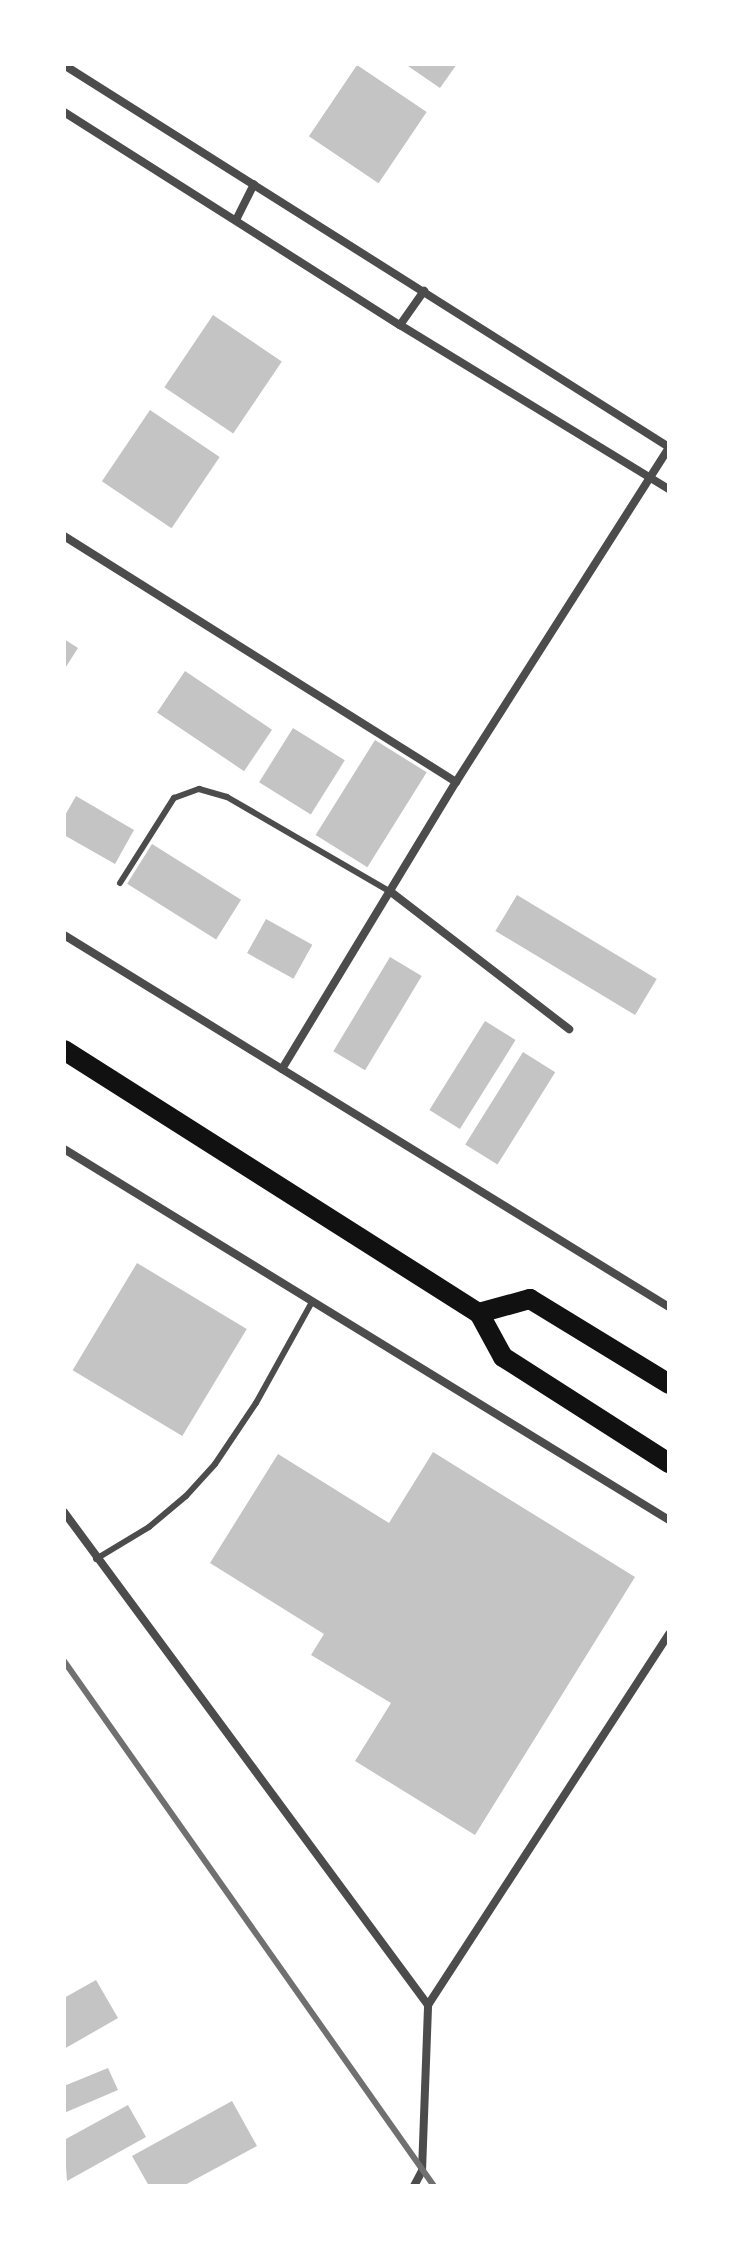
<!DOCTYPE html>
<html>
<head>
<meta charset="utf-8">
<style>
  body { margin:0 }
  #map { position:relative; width:733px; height:2250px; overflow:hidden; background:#fff; font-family:"Space Grotesk",sans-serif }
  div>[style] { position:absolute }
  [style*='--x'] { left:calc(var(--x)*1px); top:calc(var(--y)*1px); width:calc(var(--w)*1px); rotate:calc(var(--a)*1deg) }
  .building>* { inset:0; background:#c4c4c4; transform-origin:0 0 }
  .service>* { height:6px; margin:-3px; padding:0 3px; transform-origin:3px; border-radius:3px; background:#4c4c4c }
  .minor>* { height:8px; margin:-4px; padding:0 4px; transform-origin:4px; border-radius:4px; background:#4c4c4c }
  .primary>* { height:20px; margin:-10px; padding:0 10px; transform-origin:10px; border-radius:10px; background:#111 }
  .rail>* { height:6px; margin:-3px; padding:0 3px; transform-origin:3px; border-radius:3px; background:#707070 }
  span { translate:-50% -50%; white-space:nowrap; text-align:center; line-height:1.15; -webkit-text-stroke:7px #fff; paint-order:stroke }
  .frame { position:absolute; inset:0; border:66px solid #fff; pointer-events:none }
</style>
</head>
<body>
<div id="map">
  <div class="building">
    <div style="clip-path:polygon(405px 64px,457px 64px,440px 88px)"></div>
    <div style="left:357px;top:65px;width:84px;height:86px;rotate:34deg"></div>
    <div style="left:213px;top:315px;width:83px;height:87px;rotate:34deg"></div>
    <div style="left:150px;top:410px;width:84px;height:86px;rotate:34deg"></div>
    <div style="clip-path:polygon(64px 639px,78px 648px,64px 670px)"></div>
    <div style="left:185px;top:671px;width:105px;height:50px;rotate:34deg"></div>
    <div style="left:293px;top:728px;width:61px;height:64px;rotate:32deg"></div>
    <div style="left:375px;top:740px;width:61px;height:112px;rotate:32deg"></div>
    <div style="clip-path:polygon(76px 796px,134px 830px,115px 864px,64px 835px,64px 817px)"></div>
    <div style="left:152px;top:844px;width:105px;height:47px;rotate:32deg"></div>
    <div style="left:517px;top:895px;width:163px;height:42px;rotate:31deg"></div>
    <div style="left:266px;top:919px;width:53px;height:39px;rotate:29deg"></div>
    <div style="left:390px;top:957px;width:37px;height:110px;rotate:31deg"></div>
    <div style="left:485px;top:1021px;width:36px;height:105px;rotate:32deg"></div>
    <div style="left:523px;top:1052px;width:38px;height:109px;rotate:32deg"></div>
    <div style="left:137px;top:1263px;width:128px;height:125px;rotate:31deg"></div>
    <div style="clip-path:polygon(433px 1452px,635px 1577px,475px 1835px,355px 1761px,391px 1703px,311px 1655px,324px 1634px,210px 1563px,278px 1454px,389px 1523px)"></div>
    <div style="clip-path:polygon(96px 1980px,118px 2018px,64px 2049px,64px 1998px)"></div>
    <div style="clip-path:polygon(108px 2068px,118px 2090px,64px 2113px,64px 2086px)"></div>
    <div style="clip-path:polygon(232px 2101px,257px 2146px,183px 2186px,149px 2186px,132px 2156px)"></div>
    <div style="clip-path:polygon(128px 2105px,146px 2137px,67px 2181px,64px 2140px)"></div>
  </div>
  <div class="service">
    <div style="--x:120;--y:883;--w:101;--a:-57.6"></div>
    <div style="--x:174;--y:798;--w:27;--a:-20"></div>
    <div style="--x:199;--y:789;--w:29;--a:16"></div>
    <div style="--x:227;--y:797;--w:190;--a:30.1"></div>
    <div style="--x:96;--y:1559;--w:62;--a:-31.1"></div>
    <div style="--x:149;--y:1527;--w:48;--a:-40"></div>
    <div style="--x:186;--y:1496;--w:43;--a:-47.8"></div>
    <div style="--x:215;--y:1464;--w:73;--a:-56.1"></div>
    <div style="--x:256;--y:1403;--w:115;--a:-61"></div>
  </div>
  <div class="minor">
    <div style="--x:64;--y:65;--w:716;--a:32.27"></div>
    <div style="--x:64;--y:112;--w:398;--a:32.4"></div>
    <div style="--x:400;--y:325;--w:315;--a:31.4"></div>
    <div style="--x:236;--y:220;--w:40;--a:-63.4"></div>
    <div style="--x:400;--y:325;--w:42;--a:-54.8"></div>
    <div style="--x:64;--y:536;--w:463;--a:32.1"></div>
    <div style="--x:456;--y:782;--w:396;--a:-57.5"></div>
    <div style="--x:391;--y:892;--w:225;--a:37.6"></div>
    <div style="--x:64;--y:935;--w:710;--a:31.59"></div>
    <div style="--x:282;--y:1069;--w:336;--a:-58.8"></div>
    <div style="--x:64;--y:1149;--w:710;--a:31.52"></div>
    <div style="--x:64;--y:1512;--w:613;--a:53.56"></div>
    <div style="--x:414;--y:2186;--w:17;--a:-62"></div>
    <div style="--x:422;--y:2171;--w:166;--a:-87.9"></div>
    <div style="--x:428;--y:2005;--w:442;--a:-57"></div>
  </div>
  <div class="primary">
    <div style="--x:64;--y:1050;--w:491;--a:32.4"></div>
    <div style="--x:479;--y:1313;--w:50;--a:61.4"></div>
    <div style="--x:503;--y:1357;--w:197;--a:32.6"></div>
    <div style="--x:479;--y:1313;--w:53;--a:-15.4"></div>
    <div style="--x:530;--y:1299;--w:163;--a:31.4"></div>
  </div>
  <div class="rail">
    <div style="--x:64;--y:1661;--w:642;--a:54.83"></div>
  </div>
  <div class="frame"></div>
</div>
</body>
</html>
